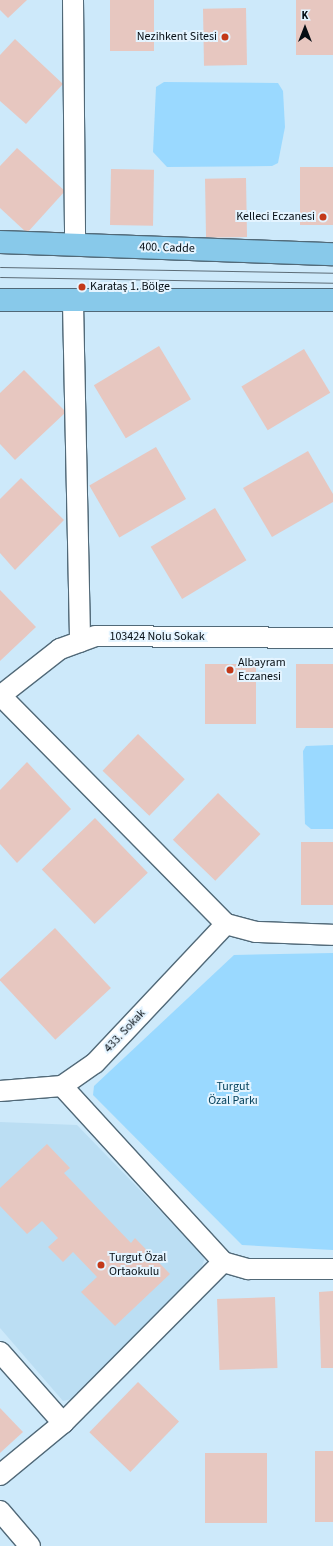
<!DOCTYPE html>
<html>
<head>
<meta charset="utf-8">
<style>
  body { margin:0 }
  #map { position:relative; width:333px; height:1546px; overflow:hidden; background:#cde9fa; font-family:"Source Sans 3",sans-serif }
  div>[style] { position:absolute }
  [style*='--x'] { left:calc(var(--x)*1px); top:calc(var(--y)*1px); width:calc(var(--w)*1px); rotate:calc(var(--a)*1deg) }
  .built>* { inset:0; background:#bbdef3 }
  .green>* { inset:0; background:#9ad9ff }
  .building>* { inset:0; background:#e7c7c0; transform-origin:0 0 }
  .roads { filter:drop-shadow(1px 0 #516978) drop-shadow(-1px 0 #516978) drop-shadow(0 1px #516978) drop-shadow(0 -1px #516978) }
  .minor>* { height:20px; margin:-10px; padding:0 10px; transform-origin:10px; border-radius:10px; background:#fff }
  .major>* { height:22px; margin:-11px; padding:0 11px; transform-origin:11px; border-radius:11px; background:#88c9ea }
  .tram>* { height:1px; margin:-0.5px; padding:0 0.5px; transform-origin:0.5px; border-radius:0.5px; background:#5c6c77 }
  .dots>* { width:11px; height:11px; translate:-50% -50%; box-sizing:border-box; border:2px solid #e4f4ff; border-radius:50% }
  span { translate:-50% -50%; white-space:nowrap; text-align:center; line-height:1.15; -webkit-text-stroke:4px #e4f4ff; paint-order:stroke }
  .poi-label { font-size:12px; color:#060e14 }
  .right { translate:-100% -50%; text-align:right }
  .left { translate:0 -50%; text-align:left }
  .street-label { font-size:12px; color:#060e14 }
  .park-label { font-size:12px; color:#05425d }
  .north { position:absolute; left:285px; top:8px; width:40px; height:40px; -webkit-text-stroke:3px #e4f4ff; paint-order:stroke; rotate:0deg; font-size:11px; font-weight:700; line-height:16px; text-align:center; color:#060e14 }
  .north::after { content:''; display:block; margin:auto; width:14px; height:18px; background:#060e14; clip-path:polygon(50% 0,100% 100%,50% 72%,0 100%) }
</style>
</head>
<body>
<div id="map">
  <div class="built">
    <div style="clip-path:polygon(0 1122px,77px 1125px,205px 1257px,200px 1273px,76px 1398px,63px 1401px,0 1328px)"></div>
  </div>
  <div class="green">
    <div style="clip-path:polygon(164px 82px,278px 83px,283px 91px,285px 127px,278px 163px,272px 166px,167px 167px,153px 152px,156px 87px)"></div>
    <div style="clip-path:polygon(333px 745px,333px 829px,311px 829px,305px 824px,303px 751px,306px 746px)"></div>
    <div style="clip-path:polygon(333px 953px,333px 1250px,242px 1245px,93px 1095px,94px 1086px,234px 955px)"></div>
  </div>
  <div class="building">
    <div style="clip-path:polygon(0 0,27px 0,8px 18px,0 10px)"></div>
    <div style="left:110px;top:0;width:44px;height:51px"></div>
    <div style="left:296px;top:0;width:37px;height:55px"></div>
    <div style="left:246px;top:8px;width:57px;height:43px;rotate:89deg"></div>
    <div style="clip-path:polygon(15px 39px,63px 84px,26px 124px,0 101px,0 55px)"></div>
    <div style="clip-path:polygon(17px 148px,65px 191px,27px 233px,0 208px,0 166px)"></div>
    <div style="left:333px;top:167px;width:58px;height:33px;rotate:90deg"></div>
    <div style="left:111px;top:169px;width:43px;height:56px;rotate:1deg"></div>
    <div style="left:246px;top:178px;width:59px;height:41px;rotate:89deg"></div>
    <div style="left:159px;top:346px;width:62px;height:76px;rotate:59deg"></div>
    <div style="left:304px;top:349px;width:51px;height:73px;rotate:59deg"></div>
    <div style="clip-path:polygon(24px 370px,66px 412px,15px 460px,0 444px,0 393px)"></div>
    <div style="left:156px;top:447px;width:60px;height:77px;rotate:60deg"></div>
    <div style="clip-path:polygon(308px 451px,333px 494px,333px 502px,272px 537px,243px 488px)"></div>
    <div style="clip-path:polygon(21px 478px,64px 520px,15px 570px,0 553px,0 499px)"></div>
    <div style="left:215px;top:508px;width:61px;height:75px;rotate:59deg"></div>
    <div style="clip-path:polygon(0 590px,36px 627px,0 661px)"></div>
    <div style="left:205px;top:664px;width:51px;height:60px"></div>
    <div style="left:333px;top:664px;width:64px;height:37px;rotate:90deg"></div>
    <div style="left:138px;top:734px;width:65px;height:51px;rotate:44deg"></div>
    <div style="clip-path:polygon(27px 762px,71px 809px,17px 863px,0 844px,0 790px)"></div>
    <div style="left:218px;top:793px;width:59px;height:65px;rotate:44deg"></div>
    <div style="left:95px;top:818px;width:76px;height:74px;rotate:46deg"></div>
    <div style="left:301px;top:842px;width:32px;height:63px"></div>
    <div style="left:55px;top:928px;width:82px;height:76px;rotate:47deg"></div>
    <div style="clip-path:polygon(47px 1144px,70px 1168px,64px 1173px,131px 1243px,135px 1238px,170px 1274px,115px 1326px,81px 1292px,97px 1277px,73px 1252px,63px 1262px,48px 1247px,58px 1238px,42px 1221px,27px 1234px,0 1206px,0 1188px)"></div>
    <div style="clip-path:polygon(333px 1291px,333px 1368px,321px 1368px,319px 1292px)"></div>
    <div style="left:275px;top:1297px;width:71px;height:58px;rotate:88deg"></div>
    <div style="left:138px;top:1382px;width:57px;height:70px;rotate:44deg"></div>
    <div style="clip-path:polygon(0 1408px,23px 1432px,0 1453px)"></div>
    <div style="left:315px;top:1451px;width:18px;height:71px"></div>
    <div style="left:205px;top:1453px;width:62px;height:70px"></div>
  </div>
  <div class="roads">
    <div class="minor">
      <div style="--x:73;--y:0;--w:244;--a:89.5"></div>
      <div style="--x:73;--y:303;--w:339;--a:88.8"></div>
      <div style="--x:0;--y:696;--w:76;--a:-38.1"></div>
      <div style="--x:60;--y:649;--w:37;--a:-20"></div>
      <div style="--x:95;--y:636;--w:238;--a:0.5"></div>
      <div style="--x:1;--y:696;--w:320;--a:45.4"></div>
      <div style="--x:226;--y:924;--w:31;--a:15"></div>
      <div style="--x:256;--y:932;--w:77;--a:2.2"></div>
      <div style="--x:62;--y:1086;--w:239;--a:47.5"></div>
      <div style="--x:223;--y:1262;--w:26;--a:16"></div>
      <div style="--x:248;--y:1269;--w:85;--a:0"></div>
      <div style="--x:0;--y:1091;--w:62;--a:-4.6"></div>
      <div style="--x:62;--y:1086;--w:40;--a:-34.9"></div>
      <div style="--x:95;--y:1063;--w:191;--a:-46.7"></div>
      <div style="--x:0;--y:1352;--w:95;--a:48.4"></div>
      <div style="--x:0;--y:1475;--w:82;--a:-39.5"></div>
      <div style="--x:63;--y:1423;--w:227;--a:-45.2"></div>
      <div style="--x:0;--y:1511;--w:46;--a:49.4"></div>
    </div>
    <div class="major">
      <div style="--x:0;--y:242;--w:333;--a:2.1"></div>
      <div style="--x:0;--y:300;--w:333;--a:0"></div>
    </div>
  </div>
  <div class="tram">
    <div style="--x:0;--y:267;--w:333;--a:1"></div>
    <div style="--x:0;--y:277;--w:333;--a:1"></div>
  </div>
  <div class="dots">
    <div style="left:225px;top:37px;background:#c33919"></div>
    <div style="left:323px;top:217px;background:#c33919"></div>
    <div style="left:82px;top:287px;background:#c33919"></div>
    <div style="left:230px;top:670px;background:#c33919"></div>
    <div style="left:101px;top:1265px;background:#c33919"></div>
  </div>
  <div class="poi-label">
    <span class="right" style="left:217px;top:37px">Nezihkent Sitesi</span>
    <span class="right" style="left:315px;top:217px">Kelleci Eczanesi</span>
    <span class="left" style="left:90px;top:287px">Karataş 1. Bölge</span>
    <span class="left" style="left:238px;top:670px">Albayram<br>Eczanesi</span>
    <span class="left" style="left:109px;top:1265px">Turgut Özal<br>Ortaokulu</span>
  </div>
  <div class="street-label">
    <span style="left:167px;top:248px;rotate:2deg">400. Cadde</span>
    <span style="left:157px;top:637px">103424 Nolu Sokak</span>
    <span style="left:125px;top:1031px;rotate:-47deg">433. Sokak</span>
  </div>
  <div class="park-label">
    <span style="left:233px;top:1094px">Turgut<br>Özal Parkı</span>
  </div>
  <div class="north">K</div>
</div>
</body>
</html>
